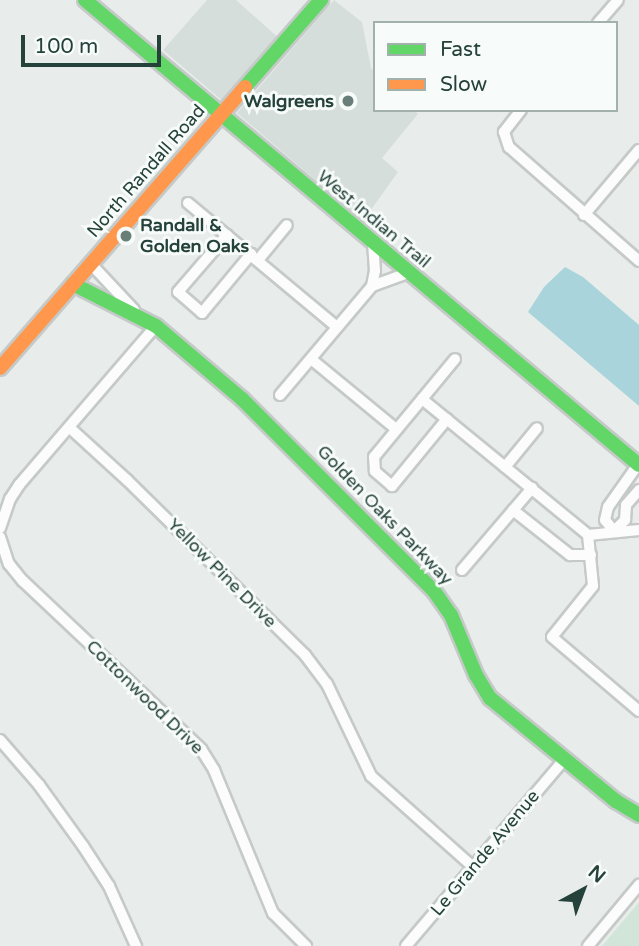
<!DOCTYPE html>
<html>
<head>
<meta charset="utf-8">
<style>
  body { margin:0 }
  #map { position:relative; width:639px; height:946px; overflow:hidden; background:#e8edeb; font-family:"Varela Round",sans-serif }
  div>[style] { position:absolute }
  [style*='--x'] { left:calc(var(--x)*1px); top:calc(var(--y)*1px); width:calc(var(--w)*1px); rotate:calc(var(--a)*1deg) }
  .built>* { inset:0; background:#d6dedb }
  .green>* { inset:0; background:#d1e6d8 }
  .water>* { inset:0; background:#a9d4db }
  .roads { filter:drop-shadow(2px 0 #c5cac8) drop-shadow(-2px 0 #c5cac8) drop-shadow(0 2px #c5cac8) drop-shadow(0 -2px #c5cac8) }
  .street>* { height:10px; margin:-5px; padding:0 5px; transform-origin:5px; border-radius:5px; background:#fcfcfc }
  .fast>* { height:14px; margin:-7px; padding:0 7px; transform-origin:7px; border-radius:7px; background:#63d668 }
  .slow>* { height:14px; margin:-7px; padding:0 7px; transform-origin:7px; border-radius:7px; background:#ff974d }
  .dots>* { width:19px; height:19px; translate:-50% -50%; box-sizing:border-box; border:4px solid #f7fbf9; border-radius:50% }
  span { translate:-50% -50%; white-space:nowrap; text-align:center; line-height:1.15; -webkit-text-stroke:6px #f7fbf9; paint-order:stroke }
  .poi-label { font-size:18px; color:#24423a; font-weight:700 }
  .right { translate:-100% -50%; text-align:right }
  .left { translate:0 -50%; text-align:left }
  .street-label { font-size:18px; color:#24423a }
  .legend { position:absolute; left:373px; top:21px; width:245px; height:91px; box-sizing:border-box; background:#f7fbf9; border:2px solid #a3b1ad; margin:0; padding:9px 12px; list-style:none; font-size:21px; color:#24423a }
  .legend li { display:flex; align-items:center; gap:14px; height:35px }
  .legend b { width:35px; border:2px solid #a3b1ad }
  .north { position:absolute; left:548px; top:855px; width:70px; height:70px; -webkit-text-stroke:5px #f7fbf9; paint-order:stroke; rotate:41deg; font-size:19px; font-weight:700; line-height:28px; text-align:center; color:#24423a }
  .north::after { content:''; display:block; margin:auto; width:24px; height:32px; background:#24423a; clip-path:polygon(50% 0,100% 100%,50% 72%,0 100%) }
  .scale { position:absolute; left:21px; top:35px; width:140px; height:32px; box-sizing:border-box; border:4px solid #24423a; border-top:0; padding-left:9px; font-size:21px; line-height:24px; white-space:nowrap; color:#24423a; -webkit-text-stroke:5px #f7fbf9; paint-order:stroke }
</style>
</head>
<body>
<div id="map">
  <div class="built">
    <div style="clip-path:polygon(207px 0,236px 0,280px 39px,225px 103px,163px 50px)"></div>
    <div style="clip-path:polygon(334px 0,362px 22px,371px 68px,375px 72px,375px 110px,414px 110px,418px 114px,382px 158px,398px 172px,363px 221px,237px 113px)"></div>
  </div>
  <div class="green">
    <div style="clip-path:polygon(639px 902px,639px 946px,602px 946px)"></div>
  </div>
  <div class="water">
    <div style="clip-path:polygon(565px 267px,583px 277px,639px 325px,639px 406px,528px 312px,544px 287px)"></div>
  </div>
  <div class="roads">
    <div class="street">
      <div style="--x:598;--y:23;--w:30;--a:-49"></div>
      <div style="--x:521;--y:110;--w:28;--a:128"></div>
      <div style="--x:504;--y:132;--w:16;--a:72"></div>
      <div style="--x:509;--y:147;--w:173;--a:41.2"></div>
      <div style="--x:188;--y:203;--w:194;--a:39.8"></div>
      <div style="--x:584;--y:215;--w:85;--a:-49.8"></div>
      <div style="--x:227;--y:235;--w:75;--a:130.7"></div>
      <div style="--x:178;--y:292;--w:32;--a:41"></div>
      <div style="--x:202;--y:313;--w:77;--a:-50.3"></div>
      <div style="--x:258;--y:260;--w:45;--a:-50.4"></div>
      <div style="--x:91;--y:264;--w:63;--a:46.9"></div>
      <div style="--x:372;--y:286;--w:15;--a:-79"></div>
      <div style="--x:375;--y:271;--w:28;--a:-94"></div>
      <div style="--x:311;--y:359;--w:110;--a:39.5"></div>
      <div style="--x:280;--y:395;--w:143;--a:-49.8"></div>
      <div style="--x:372;--y:286;--w:38;--a:-20"></div>
      <div style="--x:422;--y:399;--w:215;--a:39.3"></div>
      <div style="--x:447;--y:419;--w:87;--a:129.4"></div>
      <div style="--x:392;--y:486;--w:23;--a:-139"></div>
      <div style="--x:375;--y:471;--w:14;--a:-94"></div>
      <div style="--x:374;--y:457;--w:127;--a:-50.4"></div>
      <div style="--x:70;--y:428;--w:77;--a:42.4"></div>
      <div style="--x:127;--y:480;--w:250;--a:44.5"></div>
      <div style="--x:305;--y:655;--w:36;--a:53"></div>
      <div style="--x:327;--y:684;--w:102;--a:64.4"></div>
      <div style="--x:371;--y:776;--w:137;--a:41.7"></div>
      <div style="--x:505;--y:467;--w:50;--a:-50.6"></div>
      <div style="--x:513;--y:510;--w:73;--a:38.3"></div>
      <div style="--x:570;--y:555;--w:21;--a:0"></div>
      <div style="--x:0;--y:528;--w:31;--a:-71"></div>
      <div style="--x:10;--y:499;--w:17;--a:-57"></div>
      <div style="--x:19;--y:485;--w:210;--a:-49.3"></div>
      <div style="--x:639;--y:530;--w:51;--a:174.4"></div>
      <div style="--x:588;--y:535;--w:51;--a:84.4"></div>
      <div style="--x:593;--y:586;--w:65;--a:128.8"></div>
      <div style="--x:552;--y:637;--w:114;--a:40.4"></div>
      <div style="--x:614;--y:531;--w:14;--a:-129"></div>
      <div style="--x:605;--y:520;--w:13;--a:-77"></div>
      <div style="--x:608;--y:507;--w:54;--a:-54.8"></div>
      <div style="--x:614;--y:531;--w:16;--a:-45"></div>
      <div style="--x:625;--y:520;--w:15;--a:-86"></div>
      <div style="--x:626;--y:505;--w:20;--a:-49"></div>
      <div style="--x:0;--y:537;--w:28;--a:72"></div>
      <div style="--x:9;--y:564;--w:22;--a:51"></div>
      <div style="--x:23;--y:581;--w:245;--a:43.3"></div>
      <div style="--x:201;--y:749;--w:25;--a:58"></div>
      <div style="--x:214;--y:770;--w:155;--a:67.6"></div>
      <div style="--x:273;--y:913;--w:47;--a:45"></div>
      <div style="--x:462;--y:570;--w:108;--a:-49.5"></div>
      <div style="--x:0;--y:740;--w:60;--a:49.1"></div>
      <div style="--x:39;--y:785;--w:75;--a:54.2"></div>
      <div style="--x:83;--y:846;--w:48;--a:57"></div>
      <div style="--x:109;--y:886;--w:66;--a:65.8"></div>
      <div style="--x:406;--y:946;--w:244;--a:-49.7"></div>
      <div style="--x:588;--y:946;--w:80;--a:-50.1"></div>
    </div>
    <div class="fast">
      <div style="--x:85;--y:0;--w:723;--a:40.01"></div>
      <div style="--x:245;--y:87;--w:116;--a:-48.9"></div>
      <div style="--x:73;--y:284;--w:93;--a:26.8"></div>
      <div style="--x:156;--y:326;--w:113;--a:40.3"></div>
      <div style="--x:242;--y:399;--w:272;--a:45"></div>
      <div style="--x:434;--y:591;--w:29;--a:55"></div>
      <div style="--x:451;--y:615;--w:65;--a:67.4"></div>
      <div style="--x:476;--y:675;--w:27;--a:59"></div>
      <div style="--x:490;--y:698;--w:163;--a:39.3"></div>
      <div style="--x:616;--y:801;--w:27;--a:31"></div>
    </div>
    <div class="slow">
      <div style="--x:0;--y:368;--w:373;--a:-48.9"></div>
    </div>
  </div>
  <div class="dots">
    <div style="left:348px;top:101px;background:#697e78"></div>
    <div style="left:126px;top:236px;background:#697e78"></div>
  </div>
  <div class="poi-label">
    <span class="right" style="left:334px;top:101px">Walgreens</span>
    <span class="left" style="left:140px;top:236px">Randall &amp;<br>Golden Oaks</span>
  </div>
  <div class="street-label">
    <span style="left:146px;top:171px;rotate:-49deg">North Randall Road</span>
    <span style="left:374px;top:219px;rotate:40deg">West Indian Trail</span>
    <span style="left:385px;top:515px;rotate:46deg">Golden Oaks Parkway</span>
    <span style="left:222px;top:573px;rotate:45deg">Yellow Pine Drive</span>
    <span style="left:145px;top:697px;rotate:44deg">Cottonwood Drive</span>
    <span style="left:485px;top:853px;rotate:-50deg">Le Grande Avenue</span>
  </div>
  <ul class="legend">
  <li><b style="height:9px;background:#63d668"></b>Fast</li>
  <li><b style="height:9px;background:#ff974d"></b>Slow</li>
  </ul>
  <div class="north">N</div>
  <div class="scale">100 m</div>
</div>
</body>
</html>
